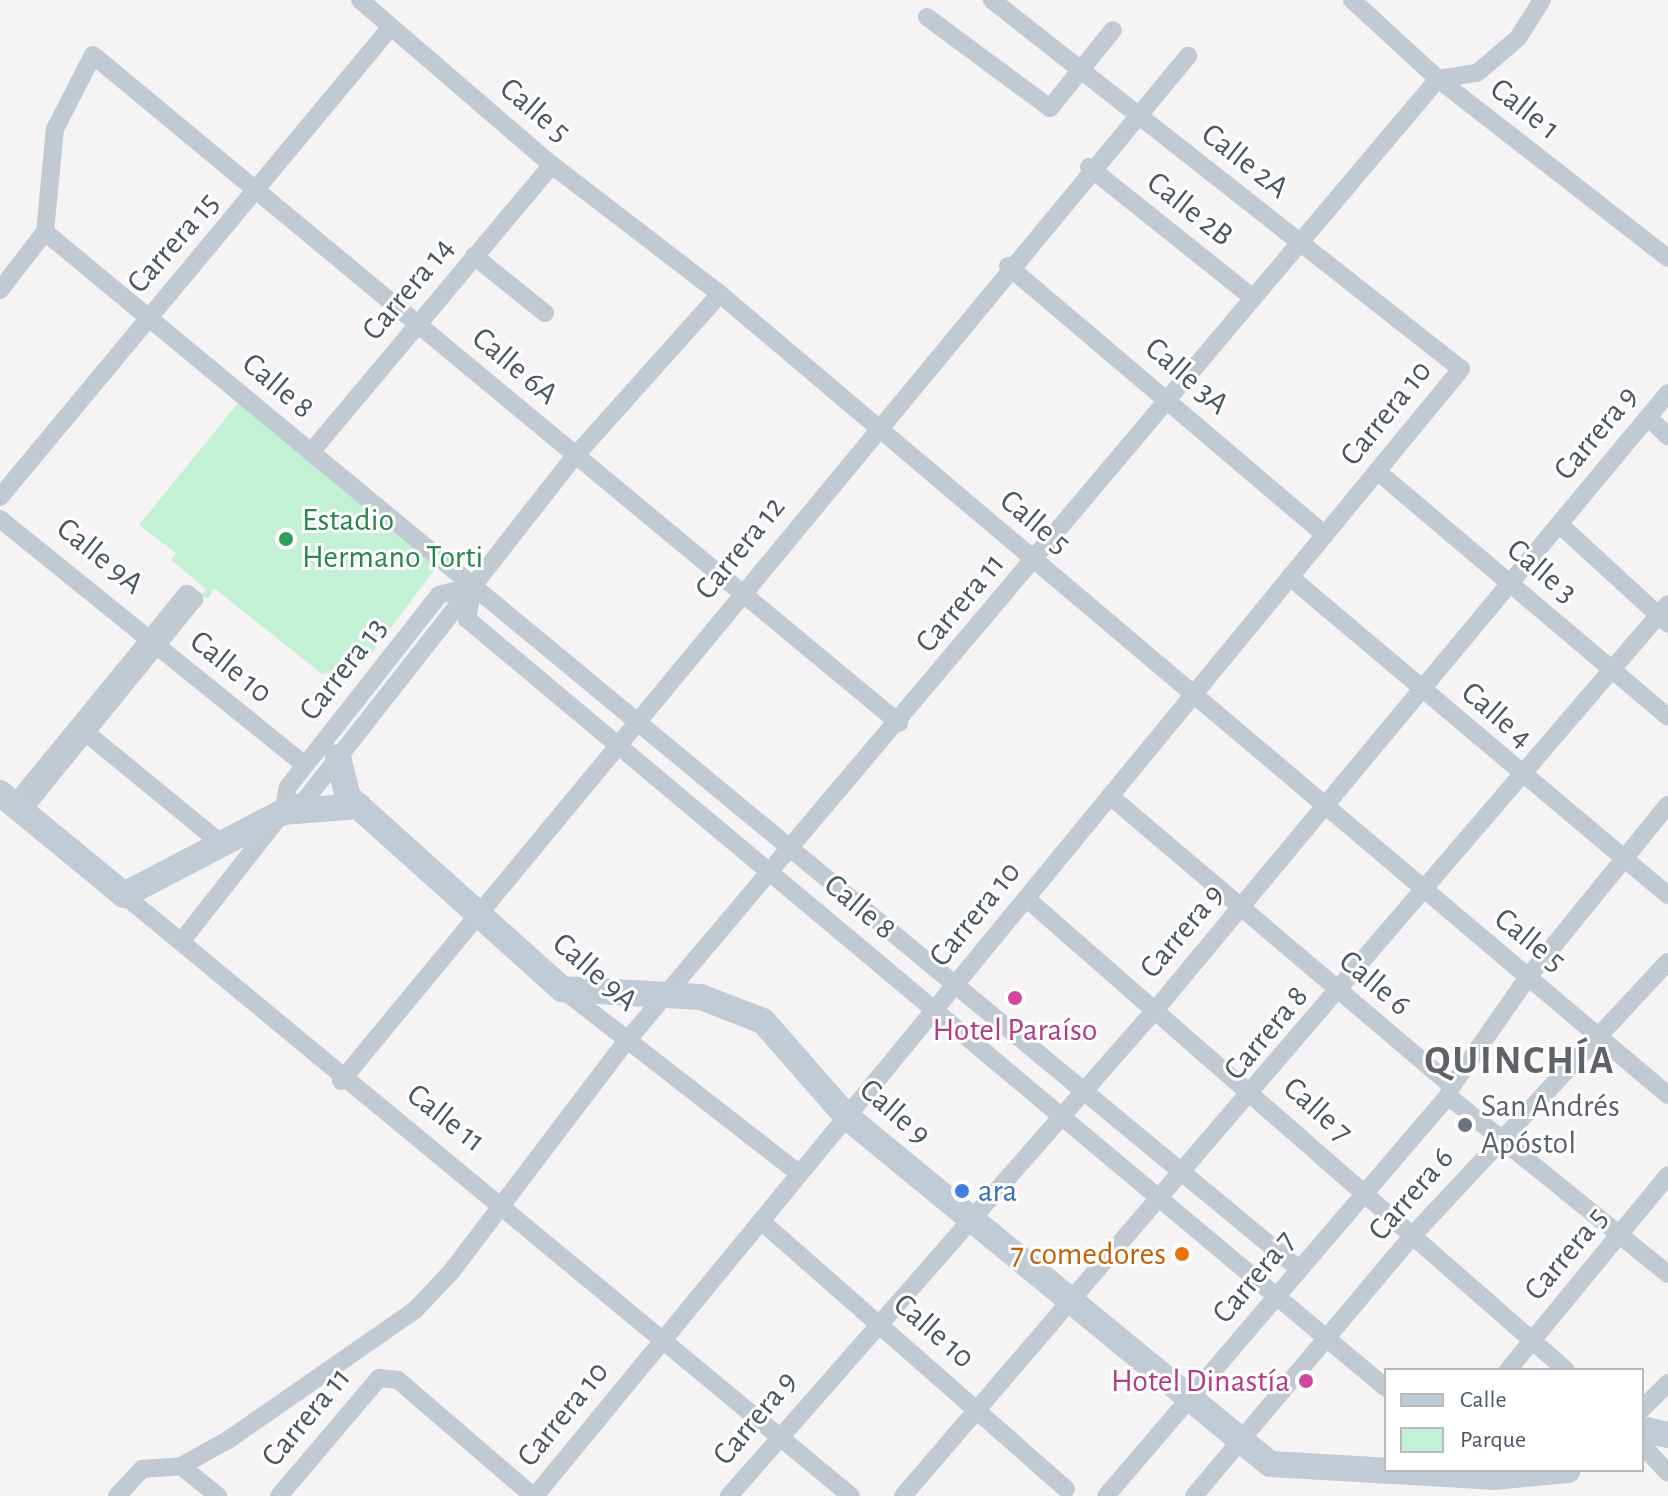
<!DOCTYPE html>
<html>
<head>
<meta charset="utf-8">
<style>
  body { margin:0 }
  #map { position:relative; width:1668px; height:1496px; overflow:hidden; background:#f5f3f3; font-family:"Alegreya Sans",sans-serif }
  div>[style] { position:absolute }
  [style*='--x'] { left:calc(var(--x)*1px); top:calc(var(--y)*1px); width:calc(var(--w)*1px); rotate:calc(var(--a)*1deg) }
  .green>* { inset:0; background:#c3f1d5 }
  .street>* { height:18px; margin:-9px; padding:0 9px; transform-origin:9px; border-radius:9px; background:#c1cad2 }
  .secondary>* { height:26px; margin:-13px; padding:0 13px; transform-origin:13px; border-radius:13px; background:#c1cbd6 }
  .dots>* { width:22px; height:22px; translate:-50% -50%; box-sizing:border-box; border:4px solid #fff; border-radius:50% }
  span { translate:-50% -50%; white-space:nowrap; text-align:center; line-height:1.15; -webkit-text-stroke:6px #fff; paint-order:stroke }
  .street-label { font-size:32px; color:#4a5661 }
  .leisure-label { font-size:32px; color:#27864d }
  .left { translate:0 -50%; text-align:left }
  .hotel-label { font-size:32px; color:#b23c85 }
  .right { translate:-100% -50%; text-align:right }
  .worship-label { font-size:32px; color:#5b616d }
  .shop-label { font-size:32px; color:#366cbe }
  .food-label { font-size:32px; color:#c56008 }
  .district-label { font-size:40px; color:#5f6368; font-weight:700; letter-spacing:2px }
  .legend { position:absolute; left:1384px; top:1368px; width:260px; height:104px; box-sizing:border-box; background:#fff; border:2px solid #b7bbc0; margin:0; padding:10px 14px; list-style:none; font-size:24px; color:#4a5661 }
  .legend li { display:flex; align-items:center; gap:16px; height:40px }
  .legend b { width:40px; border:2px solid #b7bbc0 }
</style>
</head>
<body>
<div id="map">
  <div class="green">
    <div style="clip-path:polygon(239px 402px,441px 561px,365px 662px,322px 674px,214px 588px,208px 599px,202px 594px,206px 589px,171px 560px,176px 553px,139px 525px)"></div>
  </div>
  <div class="street">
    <div style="--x:360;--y:0;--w:253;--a:40.7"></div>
    <div style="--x:552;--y:165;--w:212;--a:37.5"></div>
    <div style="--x:720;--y:294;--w:1241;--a:40.2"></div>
    <div style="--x:1352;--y:0;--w:117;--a:42.6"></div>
    <div style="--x:1438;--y:79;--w:291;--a:37.9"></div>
    <div style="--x:927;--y:17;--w:153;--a:36.5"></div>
    <div style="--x:1050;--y:108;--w:100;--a:-51.1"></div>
    <div style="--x:1438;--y:79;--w:39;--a:-9"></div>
    <div style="--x:1477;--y:73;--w:54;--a:-40.5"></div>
    <div style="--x:1518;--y:38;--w:45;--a:-57.7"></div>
    <div style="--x:1089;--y:167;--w:210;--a:38.6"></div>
    <div style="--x:45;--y:232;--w:1627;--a:39.59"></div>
    <div style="--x:474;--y:256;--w:91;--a:38.8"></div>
    <div style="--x:1008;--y:266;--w:416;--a:40.3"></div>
    <div style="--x:0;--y:290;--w:73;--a:-52.2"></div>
    <div style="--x:45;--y:232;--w:103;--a:-84.5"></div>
    <div style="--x:55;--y:129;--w:83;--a:-62.8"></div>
    <div style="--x:93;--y:55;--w:1047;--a:39.65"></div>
    <div style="--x:1648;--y:417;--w:28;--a:44"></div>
    <div style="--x:311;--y:452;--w:375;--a:-50"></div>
    <div style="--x:1377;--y:471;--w:381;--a:40.2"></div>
    <div style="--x:0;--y:497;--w:610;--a:-50.25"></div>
    <div style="--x:0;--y:519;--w:392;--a:38.9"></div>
    <div style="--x:1559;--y:524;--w:148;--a:42.5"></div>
    <div style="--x:1290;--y:577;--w:494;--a:40.1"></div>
    <div style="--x:473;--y:586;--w:34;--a:100"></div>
    <div style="--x:467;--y:619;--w:1198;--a:39.92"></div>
    <div style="--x:79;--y:727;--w:185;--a:39.3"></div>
    <div style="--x:1110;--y:796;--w:448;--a:40.3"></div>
    <div style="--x:1452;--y:1086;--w:11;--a:112"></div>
    <div style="--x:1448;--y:1096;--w:283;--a:39"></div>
    <div style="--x:14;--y:805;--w:273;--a:-50.7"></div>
    <div style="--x:187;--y:594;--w:9;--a:36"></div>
    <div style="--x:194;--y:599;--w:273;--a:129.1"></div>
    <div style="--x:283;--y:812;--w:25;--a:-79"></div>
    <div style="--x:288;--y:787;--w:244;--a:-51.8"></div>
    <div style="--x:439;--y:595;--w:35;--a:-15"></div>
    <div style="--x:124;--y:895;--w:943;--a:39.58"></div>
    <div style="--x:1026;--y:898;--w:717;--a:41.16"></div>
    <div style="--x:181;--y:942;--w:165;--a:-51.9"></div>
    <div style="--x:283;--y:812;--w:25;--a:-29"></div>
    <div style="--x:305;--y:800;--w:439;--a:-51.9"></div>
    <div style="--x:576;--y:455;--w:216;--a:-48.2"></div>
    <div style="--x:562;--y:989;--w:301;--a:37.9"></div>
    <div style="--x:341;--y:1081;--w:1330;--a:-50.43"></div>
    <div style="--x:1452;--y:1086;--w:133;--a:-55.1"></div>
    <div style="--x:1528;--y:977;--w:222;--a:-50.9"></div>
    <div style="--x:761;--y:1221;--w:406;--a:41.3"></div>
    <div style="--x:1508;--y:1370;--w:252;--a:-50.6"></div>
    <div style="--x:1642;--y:1409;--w:37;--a:-45"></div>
    <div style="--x:1642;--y:1445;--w:38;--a:47"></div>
    <div style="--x:181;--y:1466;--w:48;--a:39"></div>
    <div style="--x:117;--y:1496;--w:37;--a:-47"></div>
    <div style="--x:142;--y:1469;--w:39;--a:-4"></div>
    <div style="--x:181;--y:1466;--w:54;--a:-29"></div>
    <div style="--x:228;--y:1440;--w:228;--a:-34.8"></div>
    <div style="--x:415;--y:1310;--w:52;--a:-46.5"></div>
    <div style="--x:451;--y:1272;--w:288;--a:-52.8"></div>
    <div style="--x:625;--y:1043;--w:1261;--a:-49.86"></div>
    <div style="--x:279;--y:1496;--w:155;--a:-49.7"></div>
    <div style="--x:379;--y:1378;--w:19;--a:6"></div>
    <div style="--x:398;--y:1380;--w:178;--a:40.7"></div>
    <div style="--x:535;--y:1496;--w:1459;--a:-50.59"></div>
    <div style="--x:1461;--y:369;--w:597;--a:-141.81"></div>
    <div style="--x:729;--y:1496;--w:648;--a:-48.76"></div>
    <div style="--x:1156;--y:1009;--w:801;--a:-50.27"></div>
    <div style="--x:903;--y:1496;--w:1175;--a:-49.38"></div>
    <div style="--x:1106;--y:1496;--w:526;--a:-49.47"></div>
    <div style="--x:1194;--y:1496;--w:342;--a:-50"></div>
    <div style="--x:1414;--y:1234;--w:372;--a:-47"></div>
  </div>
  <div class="secondary">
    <div style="--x:338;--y:757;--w:41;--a:76"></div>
    <div style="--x:348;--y:797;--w:288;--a:41.9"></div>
    <div style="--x:562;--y:989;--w:139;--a:3.3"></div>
    <div style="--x:701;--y:997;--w:66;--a:21.2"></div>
    <div style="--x:763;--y:1021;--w:128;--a:48.8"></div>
    <div style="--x:847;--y:1117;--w:547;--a:39.36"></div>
    <div style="--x:1270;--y:1464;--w:223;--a:3.3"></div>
    <div style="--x:1493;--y:1477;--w:75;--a:-5.3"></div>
    <div style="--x:0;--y:793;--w:161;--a:39.4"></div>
    <div style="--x:124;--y:895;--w:179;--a:-27.6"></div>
    <div style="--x:283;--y:812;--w:76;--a:-4.5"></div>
    <div style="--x:1642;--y:1429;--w:27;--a:13"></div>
  </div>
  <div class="dots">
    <div style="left:286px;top:539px;background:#2e9e5b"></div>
    <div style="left:1015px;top:998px;background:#d1479c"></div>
    <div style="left:1465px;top:1125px;background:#6b7280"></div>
    <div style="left:962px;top:1191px;background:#3f7fe0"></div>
    <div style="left:1182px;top:1254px;background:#e8710a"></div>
    <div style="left:1306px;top:1381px;background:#d1479c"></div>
  </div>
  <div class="street-label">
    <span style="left:1525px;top:109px;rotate:38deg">Calle 1</span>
    <span style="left:535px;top:110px;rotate:40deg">Calle 5</span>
    <span style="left:1245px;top:161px;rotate:38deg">Calle 2A</span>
    <span style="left:1190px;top:209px;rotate:38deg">Calle 2B</span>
    <span style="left:173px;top:243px;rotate:-49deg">Carrera 15</span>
    <span style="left:408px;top:289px;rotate:-50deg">Carrera 14</span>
    <span style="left:515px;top:366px;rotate:40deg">Calle 6A</span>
    <span style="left:1187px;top:376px;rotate:41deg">Calle 3A</span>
    <span style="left:278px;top:386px;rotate:40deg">Calle 8</span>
    <span style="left:1386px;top:413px;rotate:-51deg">Carrera 10</span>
    <span style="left:1596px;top:433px;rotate:-50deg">Carrera 9</span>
    <span style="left:1035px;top:522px;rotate:40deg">Calle 5</span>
    <span style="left:740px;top:548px;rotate:-51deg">Carrera 12</span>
    <span style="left:100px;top:556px;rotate:39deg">Calle 9A</span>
    <span style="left:1542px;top:571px;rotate:40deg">Calle 3</span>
    <span style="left:960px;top:603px;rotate:-50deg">Carrera 11</span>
    <span style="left:231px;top:667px;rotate:39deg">Calle 10</span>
    <span style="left:343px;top:669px;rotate:-52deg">Carrera 13</span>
    <span style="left:1497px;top:715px;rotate:41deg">Calle 4</span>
    <span style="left:860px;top:907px;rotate:40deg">Calle 8</span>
    <span style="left:975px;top:914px;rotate:-51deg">Carrera 10</span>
    <span style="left:1182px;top:931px;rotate:-50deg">Carrera 9</span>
    <span style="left:1530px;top:940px;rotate:39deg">Calle 5</span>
    <span style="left:595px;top:972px;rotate:41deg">Calle 9A</span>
    <span style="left:1375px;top:983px;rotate:40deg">Calle 6</span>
    <span style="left:1266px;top:1033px;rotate:-50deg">Carrera 8</span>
    <span style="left:1318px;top:1110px;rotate:42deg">Calle 7</span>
    <span style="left:895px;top:1112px;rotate:41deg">Calle 9</span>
    <span style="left:446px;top:1118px;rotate:38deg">Calle 11</span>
    <span style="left:1411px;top:1194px;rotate:-49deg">Carrera 6</span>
    <span style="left:1566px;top:1254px;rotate:-50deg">Carrera 5</span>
    <span style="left:1254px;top:1277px;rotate:-50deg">Carrera 7</span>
    <span style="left:934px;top:1331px;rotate:41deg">Calle 10</span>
    <span style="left:563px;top:1414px;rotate:-51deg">Carrera 10</span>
    <span style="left:306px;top:1417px;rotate:-50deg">Carrera 11</span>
    <span style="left:755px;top:1418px;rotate:-50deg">Carrera 9</span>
  </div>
  <div class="leisure-label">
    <span class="left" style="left:302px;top:539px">Estadio<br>Hermano Torti</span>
  </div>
  <div class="hotel-label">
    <span style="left:1015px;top:1030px">Hotel Paraíso</span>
    <span class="right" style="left:1290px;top:1381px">Hotel Dinastía</span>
  </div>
  <div class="worship-label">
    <span class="left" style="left:1481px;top:1125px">San Andrés<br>Apóstol</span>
  </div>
  <div class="shop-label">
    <span class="left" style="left:978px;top:1191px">ara</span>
  </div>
  <div class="food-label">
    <span class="right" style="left:1166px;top:1254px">7 comedores</span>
  </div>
  <div class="district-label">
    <span style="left:1520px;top:1061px">QUINCHÍA</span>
  </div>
  <ul class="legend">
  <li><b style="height:10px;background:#c1cbd6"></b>Calle</li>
  <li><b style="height:22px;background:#c3f1d5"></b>Parque</li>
  </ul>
</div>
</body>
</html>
